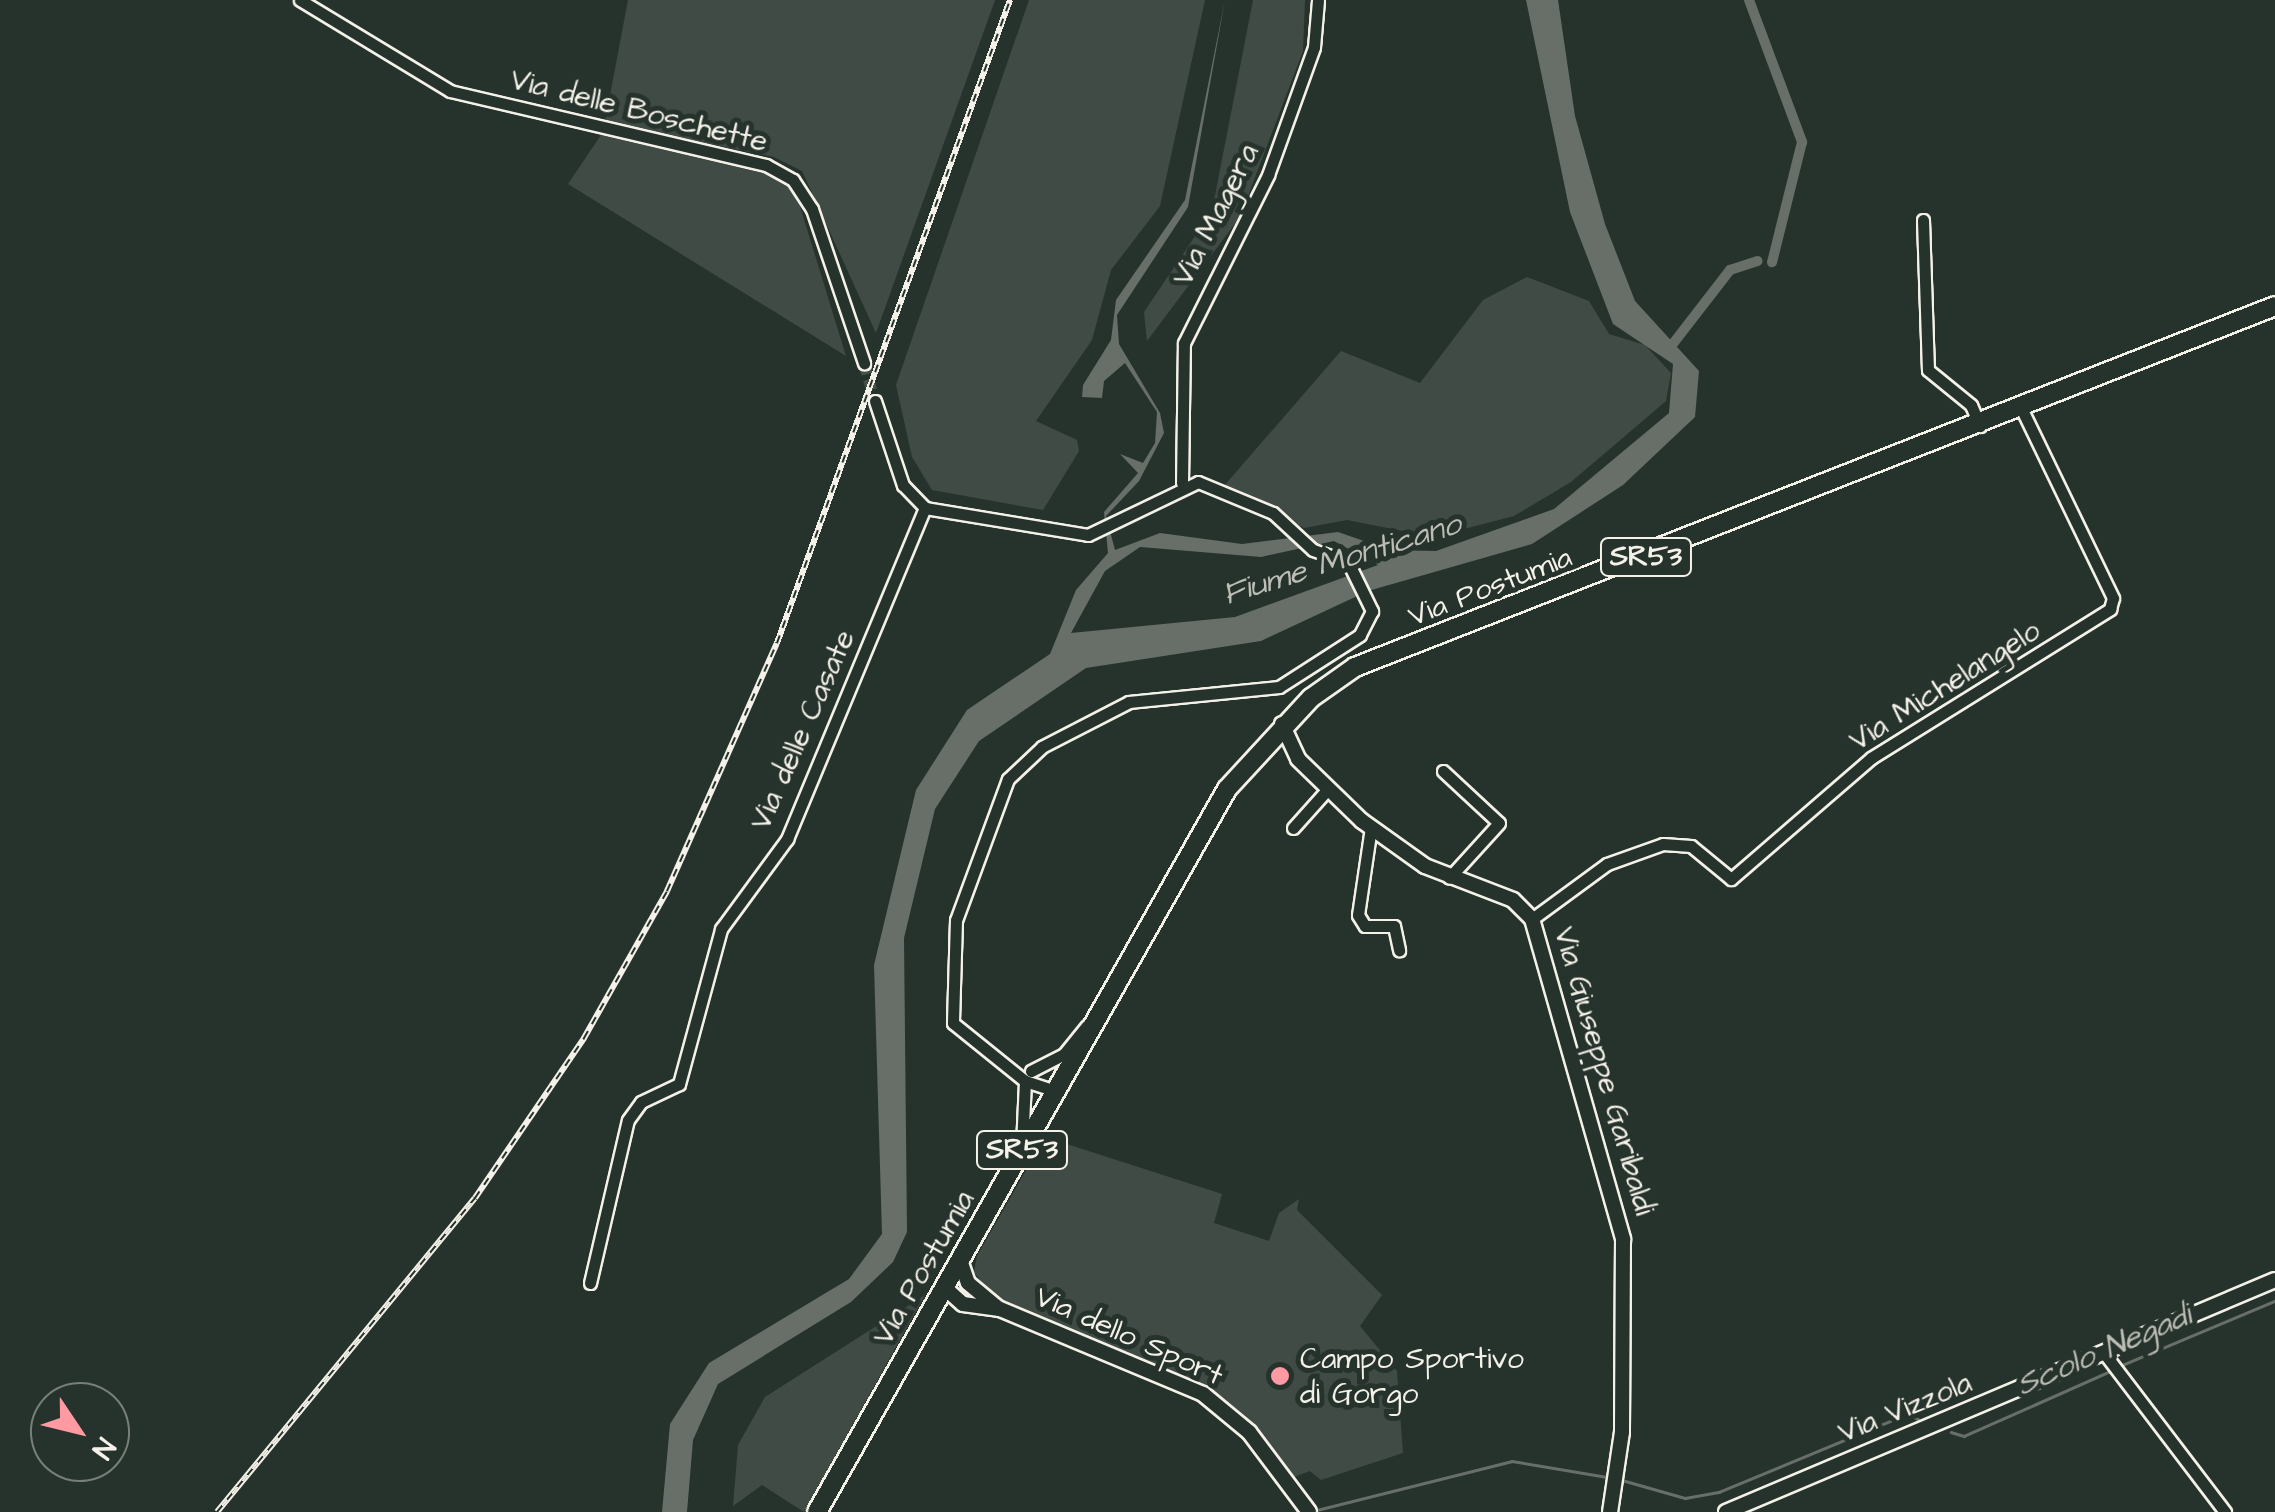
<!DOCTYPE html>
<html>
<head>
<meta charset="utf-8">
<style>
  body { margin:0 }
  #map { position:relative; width:2275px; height:1512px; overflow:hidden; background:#26332d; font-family:"Architects Daughter",sans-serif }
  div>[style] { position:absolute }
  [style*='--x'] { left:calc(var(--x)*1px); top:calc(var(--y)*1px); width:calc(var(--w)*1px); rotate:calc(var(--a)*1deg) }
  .green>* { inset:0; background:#414b45 }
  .water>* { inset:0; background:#676f68 }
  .stream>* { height:2.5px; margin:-1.25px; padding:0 1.25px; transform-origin:1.25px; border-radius:1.25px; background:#676f68 }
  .canal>* { height:10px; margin:-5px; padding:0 5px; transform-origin:5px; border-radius:5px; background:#676f68 }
  .minor-tunnel>* { height:11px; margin-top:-5.5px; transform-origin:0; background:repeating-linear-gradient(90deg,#455049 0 11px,transparent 0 16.5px) }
  .roads { filter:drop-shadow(2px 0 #f4f1e8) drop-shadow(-2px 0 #f4f1e8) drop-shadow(0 2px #f4f1e8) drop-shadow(0 -2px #f4f1e8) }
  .minor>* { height:11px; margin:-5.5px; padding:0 5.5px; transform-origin:5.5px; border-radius:5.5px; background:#26332d }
  .tertiary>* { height:14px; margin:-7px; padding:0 7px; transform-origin:7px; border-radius:7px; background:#26332d }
  .primary>* { height:18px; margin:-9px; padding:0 9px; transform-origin:9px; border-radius:9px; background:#26332d }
  .rail>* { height:6px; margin-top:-3px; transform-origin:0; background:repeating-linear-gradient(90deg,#26332d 0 8px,#f4f1e8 0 16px); box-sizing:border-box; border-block:2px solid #f4f1e8 }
  .dots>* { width:28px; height:28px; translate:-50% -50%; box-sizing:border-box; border:5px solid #26332d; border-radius:50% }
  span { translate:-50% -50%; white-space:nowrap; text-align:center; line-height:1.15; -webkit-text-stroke:10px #26332d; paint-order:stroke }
  .shield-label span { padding:2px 8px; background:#26332d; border:2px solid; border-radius:8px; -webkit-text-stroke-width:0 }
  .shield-label { font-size:28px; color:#f4f1e8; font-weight:700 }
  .street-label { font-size:30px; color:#f4f1e8 }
  .poi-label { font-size:30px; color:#f4f1e8 }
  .left { translate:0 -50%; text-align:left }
  .water-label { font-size:32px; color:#bcbdb5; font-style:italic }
  .north { position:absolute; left:30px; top:1382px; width:100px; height:100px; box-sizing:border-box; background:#26332d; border:2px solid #787f78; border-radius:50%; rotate:125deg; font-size:28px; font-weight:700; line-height:40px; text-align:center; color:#f4f1e8 }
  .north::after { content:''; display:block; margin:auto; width:35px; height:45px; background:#ff9aa2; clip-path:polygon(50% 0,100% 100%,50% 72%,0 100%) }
</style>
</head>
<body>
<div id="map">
  <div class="green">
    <div style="clip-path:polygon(628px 0,995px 0,876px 333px,802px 171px,774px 157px,605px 122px)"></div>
    <div style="clip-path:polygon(1029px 0,1205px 0,1160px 206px,1111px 270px,1092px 340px,1036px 421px,1077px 440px,1079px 451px,1043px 510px,932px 490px,912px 457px,896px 385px)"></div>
    <div style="clip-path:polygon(1253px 0,1305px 0,1303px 51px,1240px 217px,1147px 341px,1144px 312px,1212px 211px)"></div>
    <div style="clip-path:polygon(603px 132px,772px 174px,795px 190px,846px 356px,568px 184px)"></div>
    <div style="clip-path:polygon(1527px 277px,1589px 301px,1609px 334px,1645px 345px,1671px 373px,1666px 401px,1571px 482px,1514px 516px,1433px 537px,1347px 520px,1304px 528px,1224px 486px,1341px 351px,1420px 383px,1483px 300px)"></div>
    <div style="clip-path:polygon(1045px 1137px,1222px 1194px,1214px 1223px,1269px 1241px,1279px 1213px,1299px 1199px,1297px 1210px,1382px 1295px,1360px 1326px,1397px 1371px,1403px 1453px,1321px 1480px,1310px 1471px,1294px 1477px,1248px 1423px,1194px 1383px,992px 1296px,974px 1272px,977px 1256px)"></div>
    <div style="clip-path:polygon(925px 1295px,804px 1512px,762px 1485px,733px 1506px,738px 1445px,765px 1397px)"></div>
  </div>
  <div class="water">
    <div style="clip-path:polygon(evenodd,1225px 0,1188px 207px,1117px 315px,1119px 344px,1160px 413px,1164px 433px,1139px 481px,1106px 516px,1115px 550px,1160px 533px,1242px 544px,1338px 532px,1390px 550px,1436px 551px,1554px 509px,1669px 413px,1673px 364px,1613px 324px,1570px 212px,1526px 0,1558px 0,1575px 116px,1605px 224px,1635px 301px,1699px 371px,1695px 417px,1623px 485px,1532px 544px,1368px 591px,1261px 641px,1086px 668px,979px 741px,935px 809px,904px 938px,907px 1232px,893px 1262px,851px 1302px,718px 1384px,693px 1440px,687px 1512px,662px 1512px,670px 1424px,709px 1363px,849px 1279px,882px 1234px,874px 965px,916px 790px,967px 710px,1050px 654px,1076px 590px,1108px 553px,1104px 512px,1138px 473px,1120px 454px,1143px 463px,1155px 443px,1157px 412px,1125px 363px,1104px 381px,1102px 398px,1082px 397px,1083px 385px,1111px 340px,1116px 300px,1185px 200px,1225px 0,1334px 541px,1378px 565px,1235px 617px,1071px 633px,1105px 571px,1140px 547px,1261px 557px,1334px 541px)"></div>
  </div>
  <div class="stream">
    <div style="--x:2120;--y:1366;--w:168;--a:-22.8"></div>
    <div style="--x:1951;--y:1432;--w:14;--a:17"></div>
    <div style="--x:1964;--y:1436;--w:163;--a:-23.9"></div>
    <div style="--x:1622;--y:1480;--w:66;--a:15.9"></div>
    <div style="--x:1685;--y:1498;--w:35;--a:-10"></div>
    <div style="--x:1719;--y:1492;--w:204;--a:-22.5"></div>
    <div style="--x:1907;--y:1414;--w:12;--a:24"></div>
    <div style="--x:1313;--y:1511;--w:205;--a:-14.1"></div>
    <div style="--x:1512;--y:1461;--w:96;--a:9.6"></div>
  </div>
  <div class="canal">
    <div style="--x:1749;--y:0;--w:152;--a:69.5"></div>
    <div style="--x:1802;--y:142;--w:124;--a:104"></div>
    <div style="--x:1672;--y:345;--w:95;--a:-52.3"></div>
    <div style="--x:1730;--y:270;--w:29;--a:-18"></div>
  </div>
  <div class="minor-tunnel">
    <div style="--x:864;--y:363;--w:40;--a:74"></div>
  </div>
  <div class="roads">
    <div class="minor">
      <div style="--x:300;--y:0;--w:175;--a:31.2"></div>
      <div style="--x:450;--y:91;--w:325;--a:13.2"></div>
      <div style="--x:766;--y:165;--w:31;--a:29"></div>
      <div style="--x:793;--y:180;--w:35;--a:57"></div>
      <div style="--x:812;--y:209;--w:163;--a:71.3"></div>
      <div style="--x:1923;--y:220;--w:150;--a:88.1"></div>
      <div style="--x:1928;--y:370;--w:55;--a:39.1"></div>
      <div style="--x:1971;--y:405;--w:23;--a:67"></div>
      <div style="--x:875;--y:401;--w:89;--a:71.6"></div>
      <div style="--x:903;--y:485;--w:32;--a:46"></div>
      <div style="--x:925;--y:508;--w:165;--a:9.4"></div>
      <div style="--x:1088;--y:535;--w:122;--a:-25.7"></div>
      <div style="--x:1198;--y:482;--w:81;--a:22.5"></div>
      <div style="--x:1273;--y:513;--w:54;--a:42.8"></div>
      <div style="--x:1313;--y:550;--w:37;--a:19"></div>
      <div style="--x:1348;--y:562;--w:55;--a:63.9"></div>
      <div style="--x:1372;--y:611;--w:27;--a:117"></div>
      <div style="--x:1360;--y:635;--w:96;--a:147.3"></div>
      <div style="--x:1279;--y:687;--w:151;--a:174.3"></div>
      <div style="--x:1129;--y:702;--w:98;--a:152.7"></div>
      <div style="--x:1042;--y:747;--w:47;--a:136.7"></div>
      <div style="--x:1008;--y:779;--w:150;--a:110.2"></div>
      <div style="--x:956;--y:920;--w:103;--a:91.7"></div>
      <div style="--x:953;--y:1023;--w:92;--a:38.9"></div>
      <div style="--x:1025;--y:1081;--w:32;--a:18"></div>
      <div style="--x:1182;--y:483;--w:140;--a:-89.2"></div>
      <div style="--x:1184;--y:343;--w:188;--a:-63.4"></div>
      <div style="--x:1268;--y:175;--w:136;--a:-70.2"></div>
      <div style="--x:1314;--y:47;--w:47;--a:-85.1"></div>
      <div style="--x:1443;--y:771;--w:76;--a:42.9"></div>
      <div style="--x:1499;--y:823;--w:74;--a:132.3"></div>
      <div style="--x:1371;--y:827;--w:89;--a:98.4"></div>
      <div style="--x:1358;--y:915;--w:13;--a:58"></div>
      <div style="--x:1365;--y:926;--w:29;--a:0"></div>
      <div style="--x:1394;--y:926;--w:25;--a:78"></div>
      <div style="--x:1293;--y:828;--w:51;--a:-48.2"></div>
      <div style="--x:1532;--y:919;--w:93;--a:-36.3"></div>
      <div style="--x:1607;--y:864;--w:59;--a:-19.7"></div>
      <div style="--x:1663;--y:844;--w:28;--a:4"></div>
      <div style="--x:1691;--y:846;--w:52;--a:39.5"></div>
      <div style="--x:1731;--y:879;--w:185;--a:-40.8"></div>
      <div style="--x:1871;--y:758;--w:282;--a:-31.9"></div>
      <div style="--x:2110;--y:609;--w:11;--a:-75"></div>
      <div style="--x:2113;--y:598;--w:209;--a:-115.8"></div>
      <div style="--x:1031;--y:1071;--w:37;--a:-27"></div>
      <div style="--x:1064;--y:1054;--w:36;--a:-51"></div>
      <div style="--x:1022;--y:1145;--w:64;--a:-87.3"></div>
      <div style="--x:590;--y:1283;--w:167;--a:-76.9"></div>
      <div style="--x:628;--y:1120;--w:22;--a:-54"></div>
      <div style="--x:641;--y:1102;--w:42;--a:-25.3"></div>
      <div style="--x:679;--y:1084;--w:161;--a:-74.8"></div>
      <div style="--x:721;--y:929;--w:112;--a:-53.7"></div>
      <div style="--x:787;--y:839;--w:359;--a:-67.4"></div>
      <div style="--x:2104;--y:1353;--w:200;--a:52.7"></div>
    </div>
    <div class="tertiary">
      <div style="--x:1282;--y:724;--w:38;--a:65"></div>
      <div style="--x:1298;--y:759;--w:89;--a:44.1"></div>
      <div style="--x:1362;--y:821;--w:77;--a:35.5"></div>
      <div style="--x:1425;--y:866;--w:94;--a:21.1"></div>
      <div style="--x:1513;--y:900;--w:27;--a:45"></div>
      <div style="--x:1532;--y:919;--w:333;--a:74.1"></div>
      <div style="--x:1623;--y:1239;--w:193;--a:90.3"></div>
      <div style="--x:1622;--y:1432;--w:81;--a:98.5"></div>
      <div style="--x:960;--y:1260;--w:24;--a:71"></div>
      <div style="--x:968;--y:1283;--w:40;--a:40"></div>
      <div style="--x:945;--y:1288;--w:24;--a:42"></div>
      <div style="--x:963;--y:1304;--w:37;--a:8"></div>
      <div style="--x:1000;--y:1309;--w:220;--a:22.7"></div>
      <div style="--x:1203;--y:1394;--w:60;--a:39.6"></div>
      <div style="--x:1249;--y:1432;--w:100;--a:53.1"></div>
      <div style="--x:1726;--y:1512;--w:596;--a:-22.91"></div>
    </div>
    <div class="primary">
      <div style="--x:817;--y:1512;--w:831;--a:-60.44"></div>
      <div style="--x:1227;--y:789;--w:124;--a:-47.3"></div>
      <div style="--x:1311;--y:698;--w:54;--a:-35.2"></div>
      <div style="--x:1355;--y:667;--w:988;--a:-21.42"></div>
    </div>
  </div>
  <div class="rail">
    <div style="--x:217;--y:1512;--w:406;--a:-50.6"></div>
    <div style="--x:475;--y:1198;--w:194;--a:-55.7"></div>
    <div style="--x:584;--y:1038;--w:169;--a:-60.5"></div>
    <div style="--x:667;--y:891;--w:271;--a:-66.1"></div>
    <div style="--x:777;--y:643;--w:684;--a:-70.08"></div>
  </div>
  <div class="dots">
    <div style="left:1280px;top:1376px;background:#ff9aa2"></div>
  </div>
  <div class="shield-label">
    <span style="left:1646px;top:557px">SR53</span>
    <span style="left:1022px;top:1150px">SR53</span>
  </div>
  <div class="street-label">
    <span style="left:639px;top:111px;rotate:14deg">Via delle Boschette</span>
    <span style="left:1216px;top:215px;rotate:-63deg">Via Magera</span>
    <span style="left:1490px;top:587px;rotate:-21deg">Via Postumia</span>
    <span style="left:1945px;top:686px;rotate:-32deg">Via Michelangelo</span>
    <span style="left:803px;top:730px;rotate:-66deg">Via delle Casate</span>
    <span style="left:1604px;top:1071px;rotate:74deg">Via Giuseppe Garibaldi</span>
    <span style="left:924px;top:1268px;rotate:-60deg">Via Postumia</span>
    <span style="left:1129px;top:1336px;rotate:24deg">Via dello Sport</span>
    <span style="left:1905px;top:1408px;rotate:-22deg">Via Vizzola</span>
  </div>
  <div class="poi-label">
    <span class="left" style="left:1300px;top:1376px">Campo Sportivo<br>di Gorgo</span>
  </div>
  <div class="water-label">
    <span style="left:1342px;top:560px;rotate:-17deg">Fiume Monticano</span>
    <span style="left:2104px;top:1351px;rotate:-23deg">Scolo Negadi</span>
  </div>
  <div class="north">N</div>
</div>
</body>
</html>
